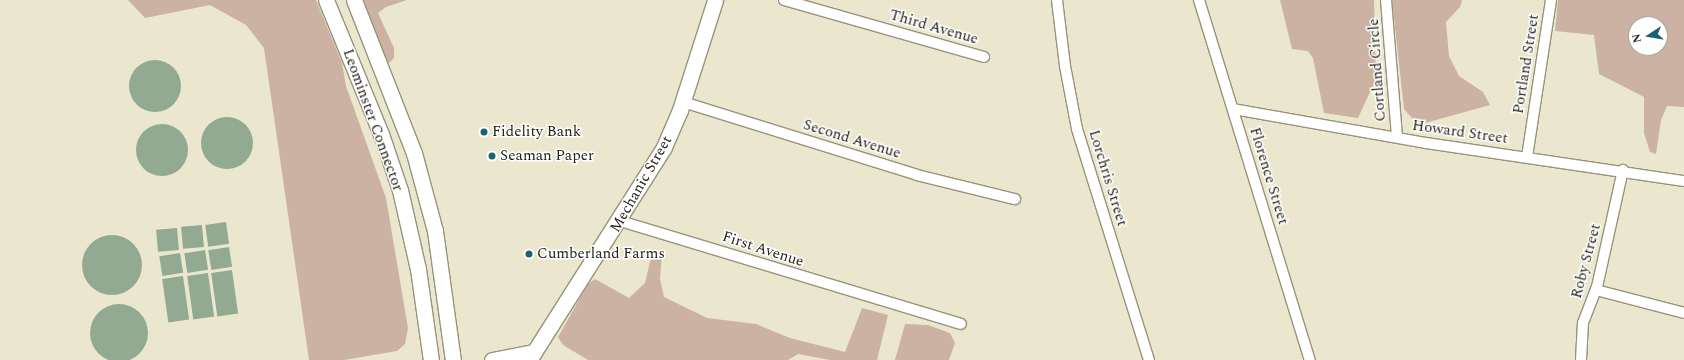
<!DOCTYPE html>
<html>
<head>
<meta charset="utf-8">
<style>
  body { margin:0 }
  #map { position:relative; width:1684px; height:360px; overflow:hidden; background:#ebe7ce; font-family:Spectral,serif }
  div>[style] { position:absolute }
  [style*='--x'] { left:calc(var(--x)*1px); top:calc(var(--y)*1px); width:calc(var(--w)*1px); rotate:calc(var(--a)*1deg) }
  .green>* { inset:0; background:#ccb2a2 }
  .water>* { inset:0; background:#92aa92; transform-origin:0 0 }
  .round { border-radius:50% }
  .roads { filter:drop-shadow(1px 0 #97937b) drop-shadow(-1px 0 #97937b) drop-shadow(0 1px #97937b) drop-shadow(0 -1px #97937b) }
  .street>* { height:10px; margin:-5px; padding:0 5px; transform-origin:5px; border-radius:5px; background:#fff }
  .secondary>* { height:15px; margin:-7.5px; padding:0 7.5px; transform-origin:7.5px; border-radius:7.5px; background:#fff }
  .dots>* { width:11px; height:11px; translate:-50% -50%; box-sizing:border-box; border:2px solid #fff; border-radius:50% }
  span { translate:-50% -50%; white-space:nowrap; text-align:center; line-height:1.15; -webkit-text-stroke:3px #fff; paint-order:stroke }
  .street-label { font-size:15px; color:#232118 }
  .poi-label { font-size:15px; color:#232118 }
  .left { translate:0 -50%; text-align:left }
  .north { position:absolute; left:1628px; top:16px; width:40px; height:40px; box-sizing:border-box; background:#fff; border:1px solid #a7a6a3; border-radius:50%; rotate:258deg; font-size:11px; font-weight:700; line-height:16px; text-align:center; color:#232118 }
  .north::after { content:''; display:block; margin:auto; width:14px; height:18px; background:#196371; clip-path:polygon(50% 0,100% 100%,50% 72%,0 100%) }
</style>
</head>
<body>
<div id="map">
  <div class="green">
    <div style="clip-path:polygon(128px 0,316px 0,342px 63px,346px 86px,386px 198px,408px 328px,405px 344px,397px 351px,344px 360px,309px 360px,264px 48px,246px 25px,210px 5px,145px 18px)"></div>
    <div style="clip-path:polygon(358px 0,407px 0,386px 7px,378px 13px,394px 48px,394px 58px,389px 63px,385px 64px)"></div>
    <div style="clip-path:polygon(1280px 0,1374px 0,1376px 79px,1358px 118px,1324px 113px,1313px 58px,1308px 51px,1292px 49px)"></div>
    <div style="clip-path:polygon(1392px 0,1462px 0,1460px 7px,1446px 22px,1449px 56px,1459px 76px,1483px 92px,1490px 105px,1418px 125px,1404px 109px)"></div>
    <div style="clip-path:polygon(evenodd,1558px 0,1684px 0,1684px 107px,1667px 106px,1661px 120px,1656px 154px,1650px 152px,1644px 133px,1644px 97px,1599px 74px,1594px 35px,1555px 31px,1558px 0,1636px 24px,1660px 24px,1660px 48px,1636px 48px,1636px 24px)"></div>
    <div style="clip-path:polygon(662px 252px,660px 279px,664px 297px,707px 318px,756px 324px,790px 338px,845px 352px,862px 308px,888px 315px,877px 360px,830px 360px,798px 354px,788px 360px,588px 360px,563px 345px,558px 337px,588px 284px,595px 279px,629px 298px,645px 283px,652px 254px)"></div>
    <div style="clip-path:polygon(905px 324px,928px 325px,950px 333px,955px 343px,949px 360px,895px 360px)"></div>
  </div>
  <div class="water">
    <div class="round" style="left:129px;top:60px;width:52px;height:52px"></div>
    <div class="round" style="left:201px;top:117px;width:52px;height:52px"></div>
    <div class="round" style="left:136px;top:124px;width:52px;height:52px"></div>
    <div style="left:226px;top:222px;width:22px;height:21px;rotate:82deg"></div>
    <div style="left:202px;top:225px;width:22px;height:21px;rotate:85deg"></div>
    <div style="left:177px;top:228px;width:22px;height:21px;rotate:85deg"></div>
    <div class="round" style="left:82px;top:235px;width:60px;height:60px"></div>
    <div style="left:229px;top:247px;width:20px;height:21px;rotate:81deg"></div>
    <div style="left:205px;top:250px;width:20px;height:21px;rotate:81deg"></div>
    <div style="left:180px;top:253px;width:20px;height:21px;rotate:81deg"></div>
    <div style="left:232px;top:270px;width:44px;height:21px;rotate:82deg"></div>
    <div style="left:208px;top:273px;width:44px;height:21px;rotate:82deg"></div>
    <div style="left:183px;top:276px;width:44px;height:21px;rotate:82deg"></div>
    <div class="round" style="left:90px;top:304px;width:58px;height:58px"></div>
  </div>
  <div class="roads">
    <div class="street">
      <div style="--x:784;--y:0;--w:208;--a:15.9"></div>
      <div style="--x:1057;--y:0;--w:66;--a:83.1"></div>
      <div style="--x:1065;--y:66;--w:64;--a:79.2"></div>
      <div style="--x:1077;--y:129;--w:242;--a:72.7"></div>
      <div style="--x:1199;--y:0;--w:377;--a:72.9"></div>
      <div style="--x:1386;--y:0;--w:137;--a:85.4"></div>
      <div style="--x:683;--y:102;--w:245;--a:17.3"></div>
      <div style="--x:917;--y:175;--w:101;--a:13.8"></div>
      <div style="--x:1233;--y:109;--w:196;--a:10"></div>
      <div style="--x:1426;--y:143;--w:261;--a:8.4"></div>
      <div style="--x:1527;--y:157;--w:159;--a:-81.3"></div>
      <div style="--x:620;--y:221;--w:356;--a:16.8"></div>
      <div style="--x:1596;--y:290;--w:91;--a:14.6"></div>
      <div style="--x:1581;--y:360;--w:37;--a:-87"></div>
      <div style="--x:1583;--y:323;--w:39;--a:-69"></div>
      <div style="--x:1597;--y:287;--w:120;--a:-77.5"></div>
    </div>
    <div class="secondary">
      <div style="--x:326;--y:0;--w:145;--a:67.7"></div>
      <div style="--x:381;--y:134;--w:59;--a:71.3"></div>
      <div style="--x:400;--y:190;--w:81;--a:77.2"></div>
      <div style="--x:418;--y:269;--w:92;--a:81.9"></div>
      <div style="--x:354;--y:0;--w:164;--a:68.6"></div>
      <div style="--x:414;--y:153;--w:81;--a:74.9"></div>
      <div style="--x:435;--y:231;--w:130;--a:82.1"></div>
      <div style="--x:492;--y:360;--w:43;--a:-10.8"></div>
      <div style="--x:529;--y:360;--w:252;--a:-57.6"></div>
      <div style="--x:664;--y:147;--w:40;--a:-66.6"></div>
      <div style="--x:680;--y:110;--w:115;--a:-72.3"></div>
    </div>
  </div>
  <div class="dots">
    <div style="left:484px;top:132px;background:#196371"></div>
    <div style="left:492px;top:156px;background:#196371"></div>
    <div style="left:529px;top:254px;background:#196371"></div>
  </div>
  <div class="street-label">
    <span style="left:934px;top:27px;rotate:16deg">Third Avenue</span>
    <span style="left:1526px;top:64px;rotate:-81deg">Portland Street</span>
    <span style="left:1377px;top:70px;rotate:-94deg">Cortland Circle</span>
    <span style="left:373px;top:120px;rotate:70deg">Leominster Connector</span>
    <span style="left:1460px;top:132px;rotate:8deg">Howard Street</span>
    <span style="left:852px;top:139px;rotate:17deg">Second Avenue</span>
    <span style="left:1269px;top:176px;rotate:73deg">Florence Street</span>
    <span style="left:1108px;top:178px;rotate:73deg">Lorchris Street</span>
    <span style="left:641px;top:184px;rotate:-60deg">Mechanic Street</span>
    <span style="left:763px;top:249px;rotate:18deg">First Avenue</span>
    <span style="left:1586px;top:261px;rotate:-75deg">Roby Street</span>
  </div>
  <div class="poi-label">
    <span class="left" style="left:492px;top:132px">Fidelity Bank</span>
    <span class="left" style="left:500px;top:156px">Seaman Paper</span>
    <span class="left" style="left:537px;top:254px">Cumberland Farms</span>
  </div>
  <div class="north">N</div>
</div>
</body>
</html>
